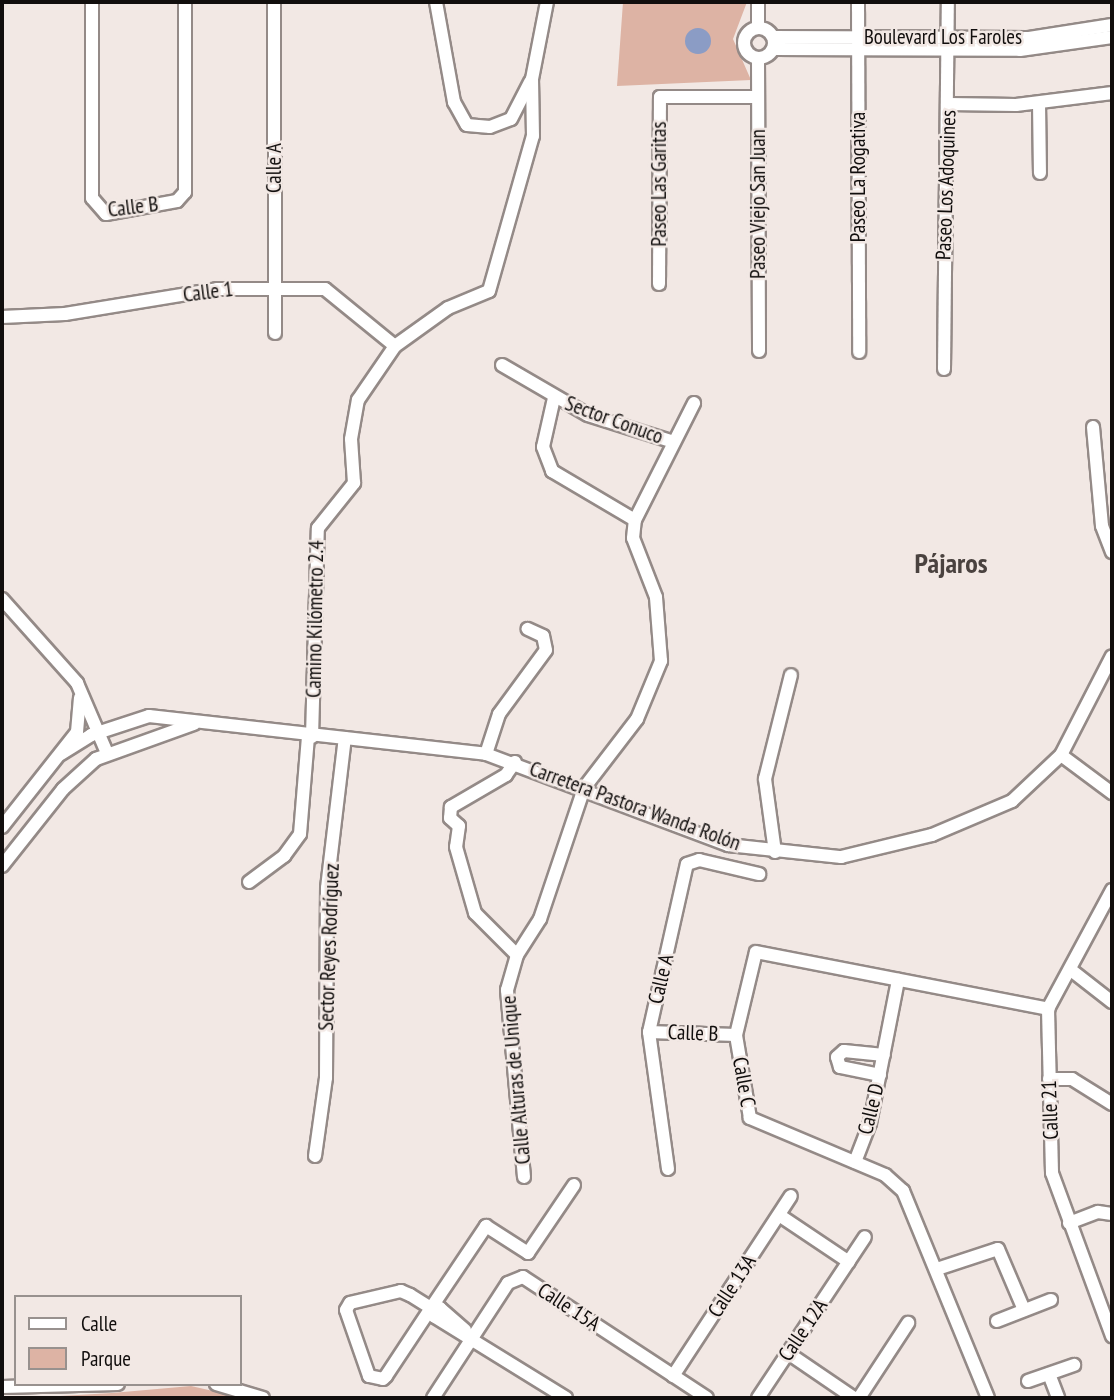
<!DOCTYPE html>
<html>
<head>
<meta charset="utf-8">
<style>
  body { margin:0 }
  #map { position:relative; width:1114px; height:1400px; overflow:hidden; background:#f2e8e4; font-family:"PT Sans Narrow",sans-serif }
  div>[style] { position:absolute }
  [style*='--x'] { left:calc(var(--x)*1px); top:calc(var(--y)*1px); width:calc(var(--w)*1px); rotate:calc(var(--a)*1deg) }
  .green>* { inset:0; background:#ddb3a4 }
  .water>* { inset:0; background:#8b9cc5 }
  .round { border-radius:50% }
  .roads { filter:drop-shadow(2px 0 #948a87) drop-shadow(-2px 0 #948a87) drop-shadow(0 2px #948a87) drop-shadow(0 -2px #948a87) }
  .minor>* { height:12px; margin:-6px; padding:0 6px; transform-origin:6px; border-radius:6px; background:#fff }
  .minor>.ring { margin:-6px; padding:0; box-sizing:content-box; background:none; border:12px solid #fff; border-radius:50% }
  span { translate:-50% -50%; white-space:nowrap; text-align:center; line-height:1.15; -webkit-text-stroke:5px #f2e8e4; paint-order:stroke }
  .street-label { font-size:21px; color:#110e0d }
  .district-label { font-size:28px; color:#4a423f; font-weight:700 }
  .frame { position:absolute; inset:0; border:4px solid #110e0d; pointer-events:none }
  .legend { position:absolute; left:14px; top:1295px; width:228px; height:91px; box-sizing:border-box; background:#f2e8e4; border:2px solid #98918e; margin:0; padding:9px 12px; list-style:none; font-size:21px; color:#110e0d }
  .legend li { display:flex; align-items:center; gap:14px; height:35px }
  .legend b { width:35px; border:2px solid #98918e }
</style>
</head>
<body>
<div id="map">
  <div class="green">
    <div style="clip-path:polygon(623px 2px,747px 2px,733px 39px,751px 80px,617px 86px)"></div>
    <div style="clip-path:polygon(191px 1386px,244px 1398px,26px 1398px,112px 1393px)"></div>
  </div>
  <div class="water">
    <div class="round" style="left:685px;top:28px;width:26px;height:26px"></div>
  </div>
  <div class="roads">
    <div class="minor">
      <div style="--x:92;--y:2;--w:196;--a:90"></div>
      <div style="--x:92;--y:198;--w:21;--a:49"></div>
      <div style="--x:106;--y:214;--w:72;--a:-10.4"></div>
      <div style="--x:177;--y:201;--w:12;--a:-48"></div>
      <div style="--x:185;--y:192;--w:190;--a:-90"></div>
      <div style="--x:274;--y:2;--w:331;--a:89.8"></div>
      <div style="--x:436;--y:2;--w:102;--a:79.8"></div>
      <div style="--x:454;--y:102;--w:26;--a:61"></div>
      <div style="--x:467;--y:125;--w:23;--a:5"></div>
      <div style="--x:490;--y:127;--w:22;--a:-21"></div>
      <div style="--x:511;--y:119;--w:42;--a:-62.8"></div>
      <div style="--x:758;--y:2;--w:26;--a:90"></div>
      <div style="--x:858;--y:2;--w:350;--a:89.8"></div>
      <div class="ring" style="left:744px;top:28px;width:18px;height:18px"></div>
      <div style="--x:773;--y:37;--w:256;--a:0.2"></div>
      <div style="--x:1029;--y:38;--w:84;--a:-8.9"></div>
      <div style="--x:773;--y:49;--w:247;--a:0.2"></div>
      <div style="--x:1020;--y:50;--w:93;--a:-8"></div>
      <div style="--x:758;--y:58;--w:293;--a:89.8"></div>
      <div style="--x:1039;--y:103;--w:70;--a:89.2"></div>
      <div style="--x:949;--y:104;--w:67;--a:0.9"></div>
      <div style="--x:1016;--y:105;--w:97;--a:-7.1"></div>
      <div style="--x:659;--y:284;--w:187;--a:-89.7"></div>
      <div style="--x:660;--y:97;--w:98;--a:0"></div>
      <div style="--x:2;--y:317;--w:63;--a:-2.7"></div>
      <div style="--x:65;--y:314;--w:154;--a:-9.3"></div>
      <div style="--x:217;--y:289;--w:108;--a:0"></div>
      <div style="--x:325;--y:289;--w:90;--a:39.2"></div>
      <div style="--x:502;--y:365;--w:99;--a:30.2"></div>
      <div style="--x:588;--y:415;--w:90;--a:17.4"></div>
      <div style="--x:944;--y:369;--w:367;--a:-89.4"></div>
      <div style="--x:554;--y:398;--w:50;--a:102.7"></div>
      <div style="--x:543;--y:447;--w:26;--a:69"></div>
      <div style="--x:552;--y:471;--w:96;--a:30.6"></div>
      <div style="--x:1093;--y:427;--w:99;--a:84.8"></div>
      <div style="--x:1102;--y:526;--w:28;--a:69"></div>
      <div style="--x:2;--y:599;--w:113;--a:48.2"></div>
      <div style="--x:77;--y:683;--w:76;--a:66.8"></div>
      <div style="--x:312;--y:737;--w:209;--a:-88.4"></div>
      <div style="--x:318;--y:528;--w:58;--a:-51.3"></div>
      <div style="--x:354;--y:483;--w:44;--a:-93.9"></div>
      <div style="--x:351;--y:439;--w:40;--a:-80"></div>
      <div style="--x:358;--y:400;--w:65;--a:-55.6"></div>
      <div style="--x:395;--y:346;--w:65;--a:-35.6"></div>
      <div style="--x:448;--y:308;--w:44;--a:-22.5"></div>
      <div style="--x:489;--y:291;--w:161;--a:-74.2"></div>
      <div style="--x:533;--y:136;--w:57;--a:-91"></div>
      <div style="--x:532;--y:79;--w:78;--a:-79"></div>
      <div style="--x:61;--y:754;--w:36;--a:-32"></div>
      <div style="--x:91;--y:735;--w:61;--a:-18.1"></div>
      <div style="--x:149;--y:716;--w:339;--a:6.4"></div>
      <div style="--x:486;--y:754;--w:259;--a:20.6"></div>
      <div style="--x:728;--y:845;--w:114;--a:6.1"></div>
      <div style="--x:841;--y:857;--w:94;--a:-13.6"></div>
      <div style="--x:932;--y:835;--w:87;--a:-23"></div>
      <div style="--x:1012;--y:801;--w:67;--a:-43.2"></div>
      <div style="--x:1061;--y:755;--w:111;--a:-62.7"></div>
      <div style="--x:486;--y:754;--w:42;--a:-72"></div>
      <div style="--x:499;--y:714;--w:79;--a:-53.7"></div>
      <div style="--x:546;--y:650;--w:14;--a:-102"></div>
      <div style="--x:543;--y:636;--w:17;--a:-155"></div>
      <div style="--x:1061;--y:755;--w:64;--a:36.7"></div>
      <div style="--x:515;--y:762;--w:16;--a:125"></div>
      <div style="--x:506;--y:775;--w:64;--a:149.8"></div>
      <div style="--x:451;--y:807;--w:11;--a:95"></div>
      <div style="--x:450;--y:818;--w:12;--a:42"></div>
      <div style="--x:459;--y:826;--w:21;--a:98"></div>
      <div style="--x:456;--y:847;--w:69;--a:73.9"></div>
      <div style="--x:475;--y:913;--w:59;--a:45"></div>
      <div style="--x:2;--y:827;--w:121;--a:-51.7"></div>
      <div style="--x:77;--y:732;--w:34;--a:-85"></div>
      <div style="--x:775;--y:852;--w:74;--a:-97.8"></div>
      <div style="--x:765;--y:779;--w:107;--a:-76"></div>
      <div style="--x:2;--y:866;--w:98;--a:-51.6"></div>
      <div style="--x:63;--y:789;--w:45;--a:-42.3"></div>
      <div style="--x:96;--y:759;--w:104;--a:-19.7"></div>
      <div style="--x:249;--y:882;--w:44;--a:-36.6"></div>
      <div style="--x:284;--y:856;--w:27;--a:-54"></div>
      <div style="--x:300;--y:834;--w:97;--a:-85.3"></div>
      <div style="--x:1112;--y:890;--w:135;--a:118.3"></div>
      <div style="--x:1048;--y:1009;--w:164;--a:88.6"></div>
      <div style="--x:1052;--y:1173;--w:174;--a:69.8"></div>
      <div style="--x:1071;--y:970;--w:52;--a:38"></div>
      <div style="--x:649;--y:1032;--w:87;--a:2"></div>
      <div style="--x:880;--y:1075;--w:41;--a:-168.7"></div>
      <div style="--x:840;--y:1067;--w:10;--a:-107"></div>
      <div style="--x:837;--y:1057;--w:9;--a:-41"></div>
      <div style="--x:844;--y:1051;--w:40;--a:5.7"></div>
      <div style="--x:1049;--y:1079;--w:23;--a:0"></div>
      <div style="--x:1072;--y:1079;--w:47;--a:32"></div>
      <div style="--x:315;--y:1156;--w:79;--a:-82"></div>
      <div style="--x:326;--y:1078;--w:190;--a:-89.7"></div>
      <div style="--x:327;--y:888;--w:151;--a:-83.2"></div>
      <div style="--x:855;--y:1162;--w:42;--a:-69"></div>
      <div style="--x:870;--y:1123;--w:146;--a:-78.9"></div>
      <div style="--x:668;--y:1169;--w:138;--a:-97.9"></div>
      <div style="--x:649;--y:1032;--w:172;--a:-77.3"></div>
      <div style="--x:687;--y:864;--w:13;--a:-18"></div>
      <div style="--x:699;--y:860;--w:62;--a:13.1"></div>
      <div style="--x:524;--y:1177;--w:188;--a:-95.2"></div>
      <div style="--x:507;--y:990;--w:36;--a:-74"></div>
      <div style="--x:517;--y:955;--w:43;--a:-57.4"></div>
      <div style="--x:540;--y:919;--w:138;--a:-71.4"></div>
      <div style="--x:584;--y:788;--w:87;--a:-52.5"></div>
      <div style="--x:637;--y:719;--w:63;--a:-67.5"></div>
      <div style="--x:661;--y:661;--w:64;--a:-94.5"></div>
      <div style="--x:656;--y:597;--w:63;--a:-111.3"></div>
      <div style="--x:633;--y:538;--w:18;--a:-84"></div>
      <div style="--x:635;--y:520;--w:131;--a:-63.2"></div>
      <div style="--x:779;--y:1215;--w:84;--a:33.9"></div>
      <div style="--x:1069;--y:1223;--w:31;--a:-21"></div>
      <div style="--x:1098;--y:1212;--w:14;--a:8"></div>
      <div style="--x:937;--y:1269;--w:64;--a:-18.2"></div>
      <div style="--x:998;--y:1249;--w:66;--a:66.9"></div>
      <div style="--x:433;--y:1310;--w:7;--a:74"></div>
      <div style="--x:435;--y:1317;--w:154;--a:31.7"></div>
      <div style="--x:997;--y:1321;--w:58;--a:-21.3"></div>
      <div style="--x:465;--y:1330;--w:33;--a:-139"></div>
      <div style="--x:440;--y:1308;--w:7;--a:164"></div>
      <div style="--x:433;--y:1310;--w:3;--a:-135"></div>
      <div style="--x:431;--y:1308;--w:25;--a:-148"></div>
      <div style="--x:410;--y:1295;--w:10;--a:-156"></div>
      <div style="--x:401;--y:1291;--w:52;--a:166.8"></div>
      <div style="--x:350;--y:1303;--w:8;--a:120"></div>
      <div style="--x:346;--y:1310;--w:70;--a:70.8"></div>
      <div style="--x:369;--y:1376;--w:14;--a:12"></div>
      <div style="--x:383;--y:1379;--w:4;--a:-45"></div>
      <div style="--x:386;--y:1376;--w:82;--a:-56.5"></div>
      <div style="--x:431;--y:1308;--w:99;--a:-56.1"></div>
      <div style="--x:486;--y:1226;--w:50;--a:32.7"></div>
      <div style="--x:528;--y:1253;--w:82;--a:-55.9"></div>
      <div style="--x:788;--y:1353;--w:80;--a:34.3"></div>
      <div style="--x:1049;--y:1374;--w:26;--a:69"></div>
      <div style="--x:673;--y:1376;--w:215;--a:-56.8"></div>
      <div style="--x:1028;--y:1381;--w:49;--a:-19.2"></div>
      <div style="--x:216;--y:1384;--w:49;--a:16.6"></div>
      <div style="--x:2;--y:1387;--w:116;--a:-1.5"></div>
      <div style="--x:433;--y:1398;--w:137;--a:-56.9"></div>
      <div style="--x:508;--y:1283;--w:16;--a:-22"></div>
      <div style="--x:523;--y:1277;--w:220;--a:33.3"></div>
      <div style="--x:758;--y:1398;--w:193;--a:-56.4"></div>
      <div style="--x:859;--y:1398;--w:90;--a:-56.8"></div>
      <div style="--x:988;--y:1398;--w:224;--a:-112.3"></div>
      <div style="--x:903;--y:1191;--w:24;--a:-138"></div>
      <div style="--x:885;--y:1175;--w:147;--a:-157.1"></div>
      <div style="--x:750;--y:1118;--w:84;--a:-99.6"></div>
      <div style="--x:736;--y:1035;--w:85;--a:-76.5"></div>
      <div style="--x:756;--y:952;--w:298;--a:11"></div>
    </div>
  </div>
  <div class="street-label">
    <span style="left:943px;top:37px">Boulevard Los Faroles</span>
    <span style="left:274px;top:168px;rotate:-90deg">Calle A</span>
    <span style="left:858px;top:177px;rotate:-90deg">Paseo La Rogativa</span>
    <span style="left:659px;top:184px;rotate:-90deg">Paseo Las Garitas</span>
    <span style="left:946px;top:185px;rotate:-88deg">Paseo Los Adoquines</span>
    <span style="left:758px;top:204px;rotate:-90deg">Paseo Viejo San Juan</span>
    <span style="left:133px;top:207px;rotate:-7deg">Calle B</span>
    <span style="left:208px;top:292px;rotate:-7deg">Calle 1</span>
    <span style="left:614px;top:420px;rotate:20deg">Sector Conuco</span>
    <span style="left:315px;top:619px;rotate:-89deg">Camino Kilómetro 2.4</span>
    <span style="left:635px;top:806px;rotate:20deg">Carretera Pastora Wanda Rolón</span>
    <span style="left:329px;top:947px;rotate:-88deg">Sector Reyes Rodríguez</span>
    <span style="left:661px;top:979px;rotate:-77deg">Calle A</span>
    <span style="left:693px;top:1033px;rotate:2deg">Calle B</span>
    <span style="left:516px;top:1080px;rotate:-95deg">Calle Alturas de Unique</span>
    <span style="left:744px;top:1082px;rotate:80deg">Calle C</span>
    <span style="left:871px;top:1109px;rotate:-76deg">Calle D</span>
    <span style="left:1050px;top:1110px;rotate:-92deg">Calle 21</span>
    <span style="left:732px;top:1286px;rotate:-57deg">Calle 13A</span>
    <span style="left:569px;top:1307px;rotate:33deg">Calle 15A</span>
    <span style="left:803px;top:1330px;rotate:-56deg">Calle 12A</span>
  </div>
  <div class="district-label">
    <span style="left:951px;top:563px">Pájaros</span>
  </div>
  <div class="frame"></div>
  <ul class="legend">
  <li><b style="height:9px;background:#fff"></b>Calle</li>
  <li><b style="height:19px;background:#ddb3a4"></b>Parque</li>
  </ul>
</div>
</body>
</html>
